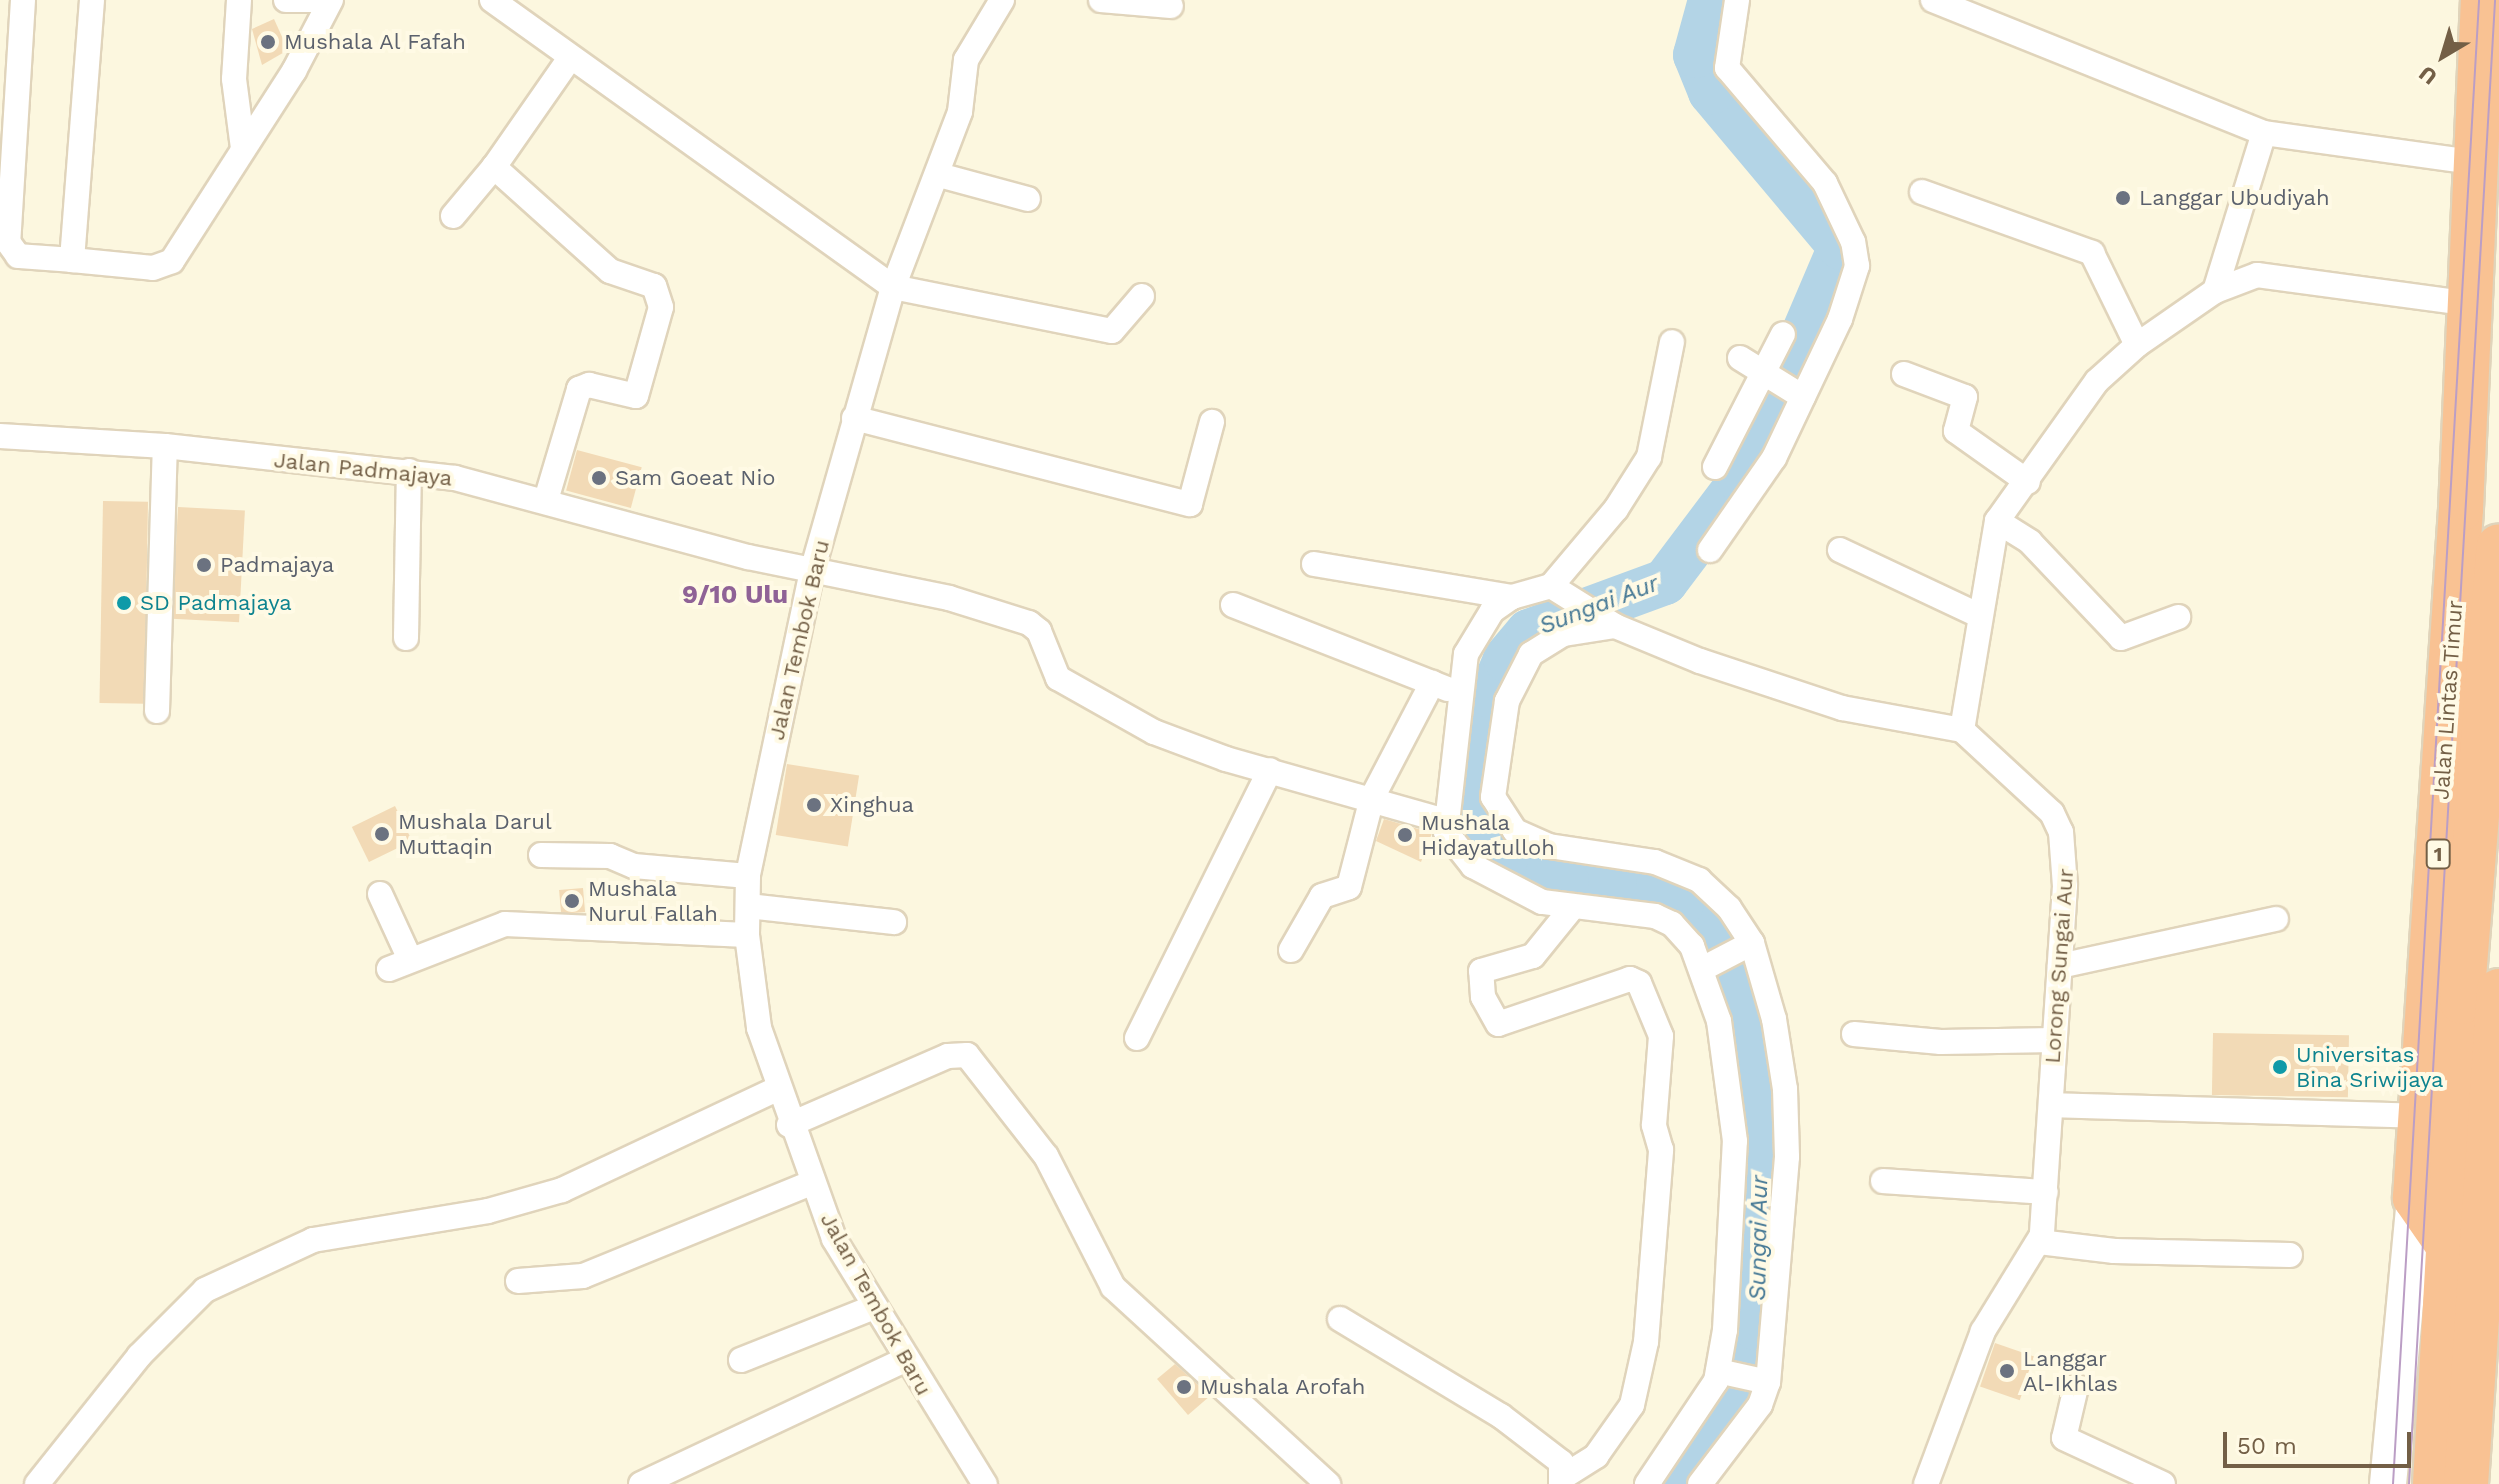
<!DOCTYPE html>
<html>
<head>
<meta charset="utf-8">
<style>
  body { margin:0 }
  #map { position:relative; width:2499px; height:1484px; overflow:hidden; background:#fcf7df; font-family:"Work Sans",sans-serif }
  div>[style] { position:absolute }
  [style*='--x'] { left:calc(var(--x)*1px); top:calc(var(--y)*1px); width:calc(var(--w)*1px); rotate:calc(var(--a)*1deg) }
  .river>* { height:46px; margin:-23px; padding:0 23px; transform-origin:23px; border-radius:23px; background:#b3d4e6 }
  .building>* { inset:0; background:#f2dab6; transform-origin:0 0 }
  .roads { filter:drop-shadow(2px 0 #e0d4bb) drop-shadow(-2px 0 #e0d4bb) drop-shadow(0 2px #e0d4bb) drop-shadow(0 -2px #e0d4bb) }
  .street>* { height:24px; margin:-12px; padding:0 12px; transform-origin:12px; border-radius:12px; background:#fff }
  .secondary>* { height:36px; margin:-18px; padding:0 18px; transform-origin:18px; border-radius:18px; background:#fff }
  .highway>* { height:44px; margin:-22px; padding:0 22px; transform-origin:22px; border-radius:22px; background:#f9c293 }
  .tram>* { height:2px; margin:-1px; padding:0 1px; transform-origin:1px; border-radius:1px; background:#bb9ec5 }
  .dots>* { width:22px; height:22px; translate:-50% -50%; box-sizing:border-box; border:4px solid #fffae5; border-radius:50% }
  span { translate:-50% -50%; white-space:nowrap; text-align:center; line-height:1.15; -webkit-text-stroke:8px #fffae5; paint-order:stroke }
  .shield-label span { padding:2px 6px; background:#fffae5; border:2px solid; border-radius:6px; -webkit-text-stroke-width:0 }
  .shield-label { font-size:20px; color:#735f46; font-weight:700 }
  .worship-label { font-size:22px; color:#5b616d }
  .left { translate:0 -50%; text-align:left }
  .street-label { font-size:22px; color:#735f46 }
  .culture-label { font-size:22px; color:#0d838f }
  .water-label { font-size:24px; color:#457895; font-style:italic }
  .quarter-label { font-size:26px; color:#8f6296; font-weight:700 }
  .north { position:absolute; left:2403px; top:16px; width:80px; height:80px; -webkit-text-stroke:6px #fffae5; paint-order:stroke; rotate:218deg; font-size:22px; font-weight:700; line-height:32px; text-align:center; color:#735f46 }
  .north::after { content:''; display:block; margin:auto; width:28px; height:36px; background:#735f46; clip-path:polygon(50% 0,100% 100%,50% 72%,0 100%) }
  .scale { position:absolute; left:2223px; top:1432px; width:188px; height:36px; box-sizing:border-box; border:4px solid #735f46; border-top:0; padding-left:10px; font-size:24px; line-height:28px; white-space:nowrap; color:#735f46; -webkit-text-stroke:6px #fffae5; paint-order:stroke }
</style>
</head>
<body>
<div id="map">
  <div class="river">
    <div style="--x:1677;--y:1484;--w:119;--a:-53.9"></div>
    <div style="--x:1747;--y:1388;--w:61;--a:-80.5"></div>
    <div style="--x:1757;--y:1328;--w:274;--a:-89.2"></div>
    <div style="--x:1761;--y:1054;--w:130;--a:-109.8"></div>
    <div style="--x:1717;--y:932;--w:46;--a:-142.1"></div>
    <div style="--x:1681;--y:904;--w:70;--a:-164.2"></div>
    <div style="--x:1614;--y:885;--w:48;--a:-175.2"></div>
    <div style="--x:1566;--y:881;--w:65;--a:-161"></div>
    <div style="--x:1505;--y:860;--w:45;--a:-124"></div>
    <div style="--x:1480;--y:823;--w:128;--a:-85.1"></div>
    <div style="--x:1491;--y:695;--w:39;--a:-67"></div>
    <div style="--x:1506;--y:659;--w:35;--a:-50"></div>
    <div style="--x:1529;--y:632;--w:145;--a:-20.2"></div>
    <div style="--x:1665;--y:582;--w:126;--a:-53"></div>
    <div style="--x:1741;--y:481;--w:254;--a:-66.9"></div>
    <div style="--x:1841;--y:247;--w:202;--a:-130"></div>
    <div style="--x:1711;--y:92;--w:40;--a:-112"></div>
    <div style="--x:1696;--y:55;--w:57;--a:-74.7"></div>
  </div>
  <div class="building">
    <div style="clip-path:polygon(274px 19px,288px 50px,262px 65px,252px 29px)"></div>
    <div style="left:577px;top:450px;width:67px;height:42px;rotate:15deg"></div>
    <div style="left:103px;top:501px;width:45px;height:202px;rotate:1deg"></div>
    <div style="left:178px;top:507px;width:67px;height:112px;rotate:3deg"></div>
    <div style="left:787px;top:764px;width:73px;height:72px;rotate:9deg"></div>
    <div style="left:395px;top:806px;width:39px;height:48px;rotate:64deg"></div>
    <div style="clip-path:polygon(1384px 819px,1432px 833px,1421px 862px,1376px 841px)"></div>
    <div style="left:583px;top:888px;width:24px;height:24px;rotate:85deg"></div>
    <div style="left:2213px;top:1033px;width:136px;height:62px;rotate:1deg"></div>
    <div style="left:1995px;top:1343px;width:42px;height:46px;rotate:19deg"></div>
    <div style="clip-path:polygon(1175px 1364px,1210px 1396px,1188px 1415px,1157px 1379px)"></div>
  </div>
  <div class="roads">
    <div class="street">
      <div style="--x:23;--y:0;--w:242;--a:93.5"></div>
      <div style="--x:8;--y:242;--w:17;--a:54"></div>
      <div style="--x:18;--y:256;--w:54;--a:4.2"></div>
      <div style="--x:92;--y:0;--w:261;--a:94.4"></div>
      <div style="--x:72;--y:260;--w:81;--a:5.6"></div>
      <div style="--x:153;--y:268;--w:20;--a:-20"></div>
      <div style="--x:172;--y:261;--w:226;--a:-57.3"></div>
      <div style="--x:294;--y:71;--w:80;--a:-62.5"></div>
      <div style="--x:239;--y:0;--w:79;--a:93.6"></div>
      <div style="--x:234;--y:79;--w:70;--a:82.6"></div>
      <div style="--x:286;--y:0;--w:32;--a:0"></div>
      <div style="--x:492;--y:0;--w:493;--a:35.6"></div>
      <div style="--x:893;--y:287;--w:295;--a:105.9"></div>
      <div style="--x:812;--y:571;--w:312;--a:101.9"></div>
      <div style="--x:748;--y:876;--w:59;--a:91"></div>
      <div style="--x:747;--y:935;--w:94;--a:82.6"></div>
      <div style="--x:759;--y:1028;--w:224;--a:70.4"></div>
      <div style="--x:834;--y:1239;--w:288;--a:58.4"></div>
      <div style="--x:1002;--y:0;--w:70;--a:121"></div>
      <div style="--x:966;--y:60;--w:52;--a:96.6"></div>
      <div style="--x:960;--y:112;--w:187;--a:110.9"></div>
      <div style="--x:893;--y:287;--w:223;--a:11.4"></div>
      <div style="--x:1112;--y:331;--w:46;--a:-49.4"></div>
      <div style="--x:1101;--y:0;--w:70;--a:4.9"></div>
      <div style="--x:1933;--y:0;--w:357;--a:21.9"></div>
      <div style="--x:2264;--y:133;--w:210;--a:7.9"></div>
      <div style="--x:939;--y:175;--w:92;--a:15.1"></div>
      <div style="--x:1922;--y:192;--w:181;--a:19.7"></div>
      <div style="--x:2092;--y:253;--w:102;--a:63.9"></div>
      <div style="--x:453;--y:216;--w:64;--a:-50.1"></div>
      <div style="--x:2215;--y:291;--w:165;--a:-72.8"></div>
      <div style="--x:1740;--y:358;--w:74;--a:31.8"></div>
      <div style="--x:1904;--y:374;--w:65;--a:20.7"></div>
      <div style="--x:1965;--y:397;--w:35;--a:105"></div>
      <div style="--x:1956;--y:431;--w:88;--a:35.3"></div>
      <div style="--x:854;--y:418;--w:347;--a:14.4"></div>
      <div style="--x:1190;--y:504;--w:85;--a:-75"></div>
      <div style="--x:0;--y:436;--w:165;--a:3.5"></div>
      <div style="--x:165;--y:446;--w:292;--a:6.3"></div>
      <div style="--x:455;--y:478;--w:303;--a:15.1"></div>
      <div style="--x:748;--y:557;--w:205;--a:11.5"></div>
      <div style="--x:949;--y:598;--w:84;--a:17.4"></div>
      <div style="--x:1029;--y:623;--w:13;--a:39"></div>
      <div style="--x:1039;--y:631;--w:51;--a:68"></div>
      <div style="--x:1058;--y:678;--w:110;--a:29.4"></div>
      <div style="--x:1154;--y:732;--w:77;--a:20.6"></div>
      <div style="--x:1226;--y:759;--w:228;--a:15.8"></div>
      <div style="--x:1715;--y:467;--w:149;--a:-62.9"></div>
      <div style="--x:546;--y:500;--w:116;--a:-73.4"></div>
      <div style="--x:579;--y:389;--w:11;--a:-22"></div>
      <div style="--x:589;--y:385;--w:48;--a:13.2"></div>
      <div style="--x:636;--y:396;--w:92;--a:-74.3"></div>
      <div style="--x:661;--y:307;--w:22;--a:-108"></div>
      <div style="--x:654;--y:286;--w:46;--a:-161.2"></div>
      <div style="--x:610;--y:271;--w:156;--a:-138.1"></div>
      <div style="--x:494;--y:167;--w:133;--a:-55.1"></div>
      <div style="--x:1997;--y:521;--w:39;--a:32"></div>
      <div style="--x:2030;--y:542;--w:132;--a:46.5"></div>
      <div style="--x:2121;--y:638;--w:61;--a:-20.2"></div>
      <div style="--x:1710;--y:550;--w:112;--a:-55.2"></div>
      <div style="--x:1774;--y:458;--w:154;--a:-64.6"></div>
      <div style="--x:1840;--y:319;--w:56;--a:-72.2"></div>
      <div style="--x:1857;--y:266;--w:24;--a:-99"></div>
      <div style="--x:1853;--y:242;--w:65;--a:-115.4"></div>
      <div style="--x:1825;--y:183;--w:151;--a:-130.4"></div>
      <div style="--x:1727;--y:68;--w:69;--a:-81.6"></div>
      <div style="--x:1840;--y:550;--w:155;--a:25.2"></div>
      <div style="--x:1314;--y:564;--w:201;--a:9.5"></div>
      <div style="--x:1551;--y:586;--w:101;--a:-49.8"></div>
      <div style="--x:1616;--y:509;--w:62;--a:-57.6"></div>
      <div style="--x:1649;--y:457;--w:117;--a:-78.7"></div>
      <div style="--x:1233;--y:605;--w:230;--a:21.4"></div>
      <div style="--x:1615;--y:626;--w:53;--a:171.3"></div>
      <div style="--x:1563;--y:634;--w:38;--a:148"></div>
      <div style="--x:1531;--y:654;--w:53;--a:117.1"></div>
      <div style="--x:1507;--y:701;--w:97;--a:98.3"></div>
      <div style="--x:1493;--y:797;--w:40;--a:57.1"></div>
      <div style="--x:1515;--y:831;--w:37;--a:24"></div>
      <div style="--x:1549;--y:846;--w:107;--a:8.6"></div>
      <div style="--x:1655;--y:862;--w:48;--a:22.2"></div>
      <div style="--x:1699;--y:880;--w:41;--a:43"></div>
      <div style="--x:1729;--y:908;--w:42;--a:56.7"></div>
      <div style="--x:1752;--y:943;--w:79;--a:73.9"></div>
      <div style="--x:1774;--y:1019;--w:71;--a:81.1"></div>
      <div style="--x:1785;--y:1089;--w:68;--a:88.3"></div>
      <div style="--x:1787;--y:1157;--w:226;--a:94.8"></div>
      <div style="--x:1768;--y:1382;--w:24;--a:109"></div>
      <div style="--x:1760;--y:1405;--w:99;--a:127.2"></div>
      <div style="--x:406;--y:638;--w:167;--a:-89"></div>
      <div style="--x:157;--y:711;--w:265;--a:-88.3"></div>
      <div style="--x:1962;--y:730;--w:212;--a:-80.5"></div>
      <div style="--x:1997;--y:521;--w:172;--a:-54.5"></div>
      <div style="--x:2097;--y:381;--w:54;--a:-42"></div>
      <div style="--x:2137;--y:345;--w:95;--a:-34.7"></div>
      <div style="--x:2215;--y:291;--w:45;--a:-20.9"></div>
      <div style="--x:2257;--y:275;--w:210;--a:7.7"></div>
      <div style="--x:541;--y:855;--w:69;--a:0.8"></div>
      <div style="--x:610;--y:856;--w:26;--a:23"></div>
      <div style="--x:634;--y:866;--w:114;--a:5"></div>
      <div style="--x:380;--y:894;--w:69;--a:65.3"></div>
      <div style="--x:748;--y:906;--w:147;--a:6.3"></div>
      <div style="--x:1291;--y:950;--w:62;--a:-60.1"></div>
      <div style="--x:1322;--y:896;--w:28;--a:-18"></div>
      <div style="--x:1349;--y:887;--w:92;--a:-75.5"></div>
      <div style="--x:1372;--y:798;--w:130;--a:-62.4"></div>
      <div style="--x:2060;--y:966;--w:221;--a:-12.3"></div>
      <div style="--x:389;--y:969;--w:124;--a:-21.2"></div>
      <div style="--x:505;--y:924;--w:242;--a:2.6"></div>
      <div style="--x:1702;--y:969;--w:56;--a:-27.5"></div>
      <div style="--x:1854;--y:1034;--w:87;--a:5.3"></div>
      <div style="--x:1941;--y:1042;--w:113;--a:-1"></div>
      <div style="--x:1137;--y:1038;--w:299;--a:-63.6"></div>
      <div style="--x:2051;--y:1105;--w:371;--a:1.7"></div>
      <div style="--x:789;--y:1125;--w:173;--a:-23.5"></div>
      <div style="--x:948;--y:1056;--w:19;--a:-3"></div>
      <div style="--x:967;--y:1055;--w:128;--a:52"></div>
      <div style="--x:1046;--y:1156;--w:147;--a:62.9"></div>
      <div style="--x:1113;--y:1287;--w:292;--a:42.5"></div>
      <div style="--x:1883;--y:1181;--w:163;--a:3.9"></div>
      <div style="--x:2039;--y:1242;--w:76;--a:6.8"></div>
      <div style="--x:2114;--y:1251;--w:176;--a:1.3"></div>
      <div style="--x:518;--y:1281;--w:65;--a:-4.4"></div>
      <div style="--x:583;--y:1276;--w:246;--a:-22.2"></div>
      <div style="--x:1340;--y:1319;--w:188;--a:31.1"></div>
      <div style="--x:1501;--y:1416;--w:76;--a:37.5"></div>
      <div style="--x:1561;--y:1462;--w:22;--a:90"></div>
      <div style="--x:741;--y:1360;--w:143;--a:-21.7"></div>
      <div style="--x:1718;--y:1371;--w:51;--a:12.4"></div>
      <div style="--x:2076;--y:1387;--w:52;--a:103.2"></div>
      <div style="--x:2064;--y:1438;--w:109;--a:24.9"></div>
      <div style="--x:1566;--y:1475;--w:36;--a:-32"></div>
      <div style="--x:1596;--y:1456;--w:62;--a:-54.8"></div>
      <div style="--x:1632;--y:1405;--w:65;--a:-77.5"></div>
      <div style="--x:1646;--y:1342;--w:193;--a:-85.5"></div>
      <div style="--x:1661;--y:1150;--w:26;--a:-106"></div>
      <div style="--x:1654;--y:1125;--w:89;--a:-85.5"></div>
      <div style="--x:1661;--y:1036;--w:57;--a:-112.5"></div>
      <div style="--x:1639;--y:983;--w:10;--a:-156"></div>
      <div style="--x:1630;--y:979;--w:139;--a:161.2"></div>
      <div style="--x:1498;--y:1024;--w:31;--a:-119"></div>
      <div style="--x:1483;--y:997;--w:26;--a:-94"></div>
      <div style="--x:1481;--y:971;--w:54;--a:-16.1"></div>
      <div style="--x:1533;--y:956;--w:60;--a:-51"></div>
      <div style="--x:37;--y:1484;--w:164;--a:-51.4"></div>
      <div style="--x:139;--y:1356;--w:93;--a:-45"></div>
      <div style="--x:205;--y:1290;--w:119;--a:-24.8"></div>
      <div style="--x:313;--y:1240;--w:177;--a:-9.4"></div>
      <div style="--x:488;--y:1211;--w:77;--a:-15.8"></div>
      <div style="--x:562;--y:1190;--w:238;--a:-25.2"></div>
      <div style="--x:641;--y:1484;--w:291;--a:-25.2"></div>
      <div style="--x:1647;--y:1484;--w:124;--a:-56.2"></div>
      <div style="--x:1716;--y:1381;--w:52;--a:-80"></div>
      <div style="--x:1725;--y:1330;--w:189;--a:-87"></div>
      <div style="--x:1735;--y:1141;--w:121;--a:-97.6"></div>
      <div style="--x:1719;--y:1021;--w:80;--a:-109.8"></div>
      <div style="--x:1692;--y:946;--w:30;--a:-132"></div>
      <div style="--x:1672;--y:924;--w:19;--a:-155"></div>
      <div style="--x:1655;--y:916;--w:114;--a:-172.9"></div>
      <div style="--x:1542;--y:902;--w:78;--a:-152.4"></div>
      <div style="--x:1473;--y:866;--w:43;--a:-128.5"></div>
      <div style="--x:1446;--y:832;--w:179;--a:-83.6"></div>
      <div style="--x:1466;--y:654;--w:50;--a:-58.8"></div>
      <div style="--x:1492;--y:611;--w:24;--a:-35"></div>
      <div style="--x:1512;--y:597;--w:41;--a:-15.8"></div>
      <div style="--x:1551;--y:586;--w:75;--a:32"></div>
      <div style="--x:1615;--y:626;--w:92;--a:22.4"></div>
      <div style="--x:1700;--y:661;--w:150;--a:18.3"></div>
      <div style="--x:1842;--y:708;--w:122;--a:10.4"></div>
      <div style="--x:1962;--y:730;--w:122;--a:42.7"></div>
      <div style="--x:2052;--y:813;--w:21;--a:65"></div>
      <div style="--x:2061;--y:832;--w:54;--a:85.8"></div>
      <div style="--x:2065;--y:886;--w:350;--a:93.8"></div>
      <div style="--x:2042;--y:1235;--w:113;--a:121.6"></div>
      <div style="--x:1983;--y:1331;--w:163;--a:110.4"></div>
    </div>
    <div class="secondary">
      <div style="--x:2388;--y:1484;--w:287;--a:-84.6"></div>
    </div>
    <div class="highway">
      <div style="--x:2449;--y:1247;--w:60;--a:-124.8"></div>
      <div style="--x:2415;--y:1198;--w:691;--a:-86.18"></div>
      <div style="--x:2461;--y:509;--w:509;--a:-87.53"></div>
      <div style="--x:2435;--y:1484;--w:483;--a:-86.8"></div>
      <div style="--x:2462;--y:1002;--w:457;--a:-85.4"></div>
      <div style="--x:2466;--y:1484;--w:494;--a:-86.2"></div>
    </div>
  </div>
  <div class="tram">
    <div style="--x:2393;--y:1484;--w:1486;--a:-86.68"></div>
    <div style="--x:2409;--y:1484;--w:1486;--a:-86.68"></div>
  </div>
  <div class="dots">
    <div style="left:268px;top:42px;background:#6b7280"></div>
    <div style="left:2123px;top:198px;background:#6b7280"></div>
    <div style="left:599px;top:478px;background:#6b7280"></div>
    <div style="left:204px;top:565px;background:#6b7280"></div>
    <div style="left:124px;top:603px;background:#0f9aa8"></div>
    <div style="left:814px;top:805px;background:#6b7280"></div>
    <div style="left:382px;top:834px;background:#6b7280"></div>
    <div style="left:1405px;top:835px;background:#6b7280"></div>
    <div style="left:572px;top:901px;background:#6b7280"></div>
    <div style="left:2280px;top:1067px;background:#0f9aa8"></div>
    <div style="left:2007px;top:1371px;background:#6b7280"></div>
    <div style="left:1184px;top:1387px;background:#6b7280"></div>
  </div>
  <div class="shield-label">
    <span style="left:2438px;top:854px">1</span>
  </div>
  <div class="worship-label">
    <span class="left" style="left:284px;top:42px">Mushala Al Fafah</span>
    <span class="left" style="left:2139px;top:198px">Langgar Ubudiyah</span>
    <span class="left" style="left:615px;top:478px">Sam Goeat Nio</span>
    <span class="left" style="left:220px;top:565px">Padmajaya</span>
    <span class="left" style="left:830px;top:805px">Xinghua</span>
    <span class="left" style="left:398px;top:834px">Mushala Darul<br>Muttaqin</span>
    <span class="left" style="left:1421px;top:835px">Mushala<br>Hidayatulloh</span>
    <span class="left" style="left:588px;top:901px">Mushala<br>Nurul Fallah</span>
    <span class="left" style="left:2023px;top:1371px">Langgar<br>Al-Ikhlas</span>
    <span class="left" style="left:1200px;top:1387px">Mushala Arofah</span>
  </div>
  <div class="street-label">
    <span style="left:363px;top:469px;rotate:6deg">Jalan Padmajaya</span>
    <span style="left:799px;top:640px;rotate:-77deg">Jalan Tembok Baru</span>
    <span style="left:2448px;top:700px;rotate:-86deg">Jalan Lintas Timur</span>
    <span style="left:2059px;top:966px;rotate:-86deg">Lorong Sungai Aur</span>
    <span style="left:876px;top:1304px;rotate:61deg">Jalan Tembok Baru</span>
  </div>
  <div class="culture-label">
    <span class="left" style="left:140px;top:603px">SD Padmajaya</span>
    <span class="left" style="left:2296px;top:1067px">Universitas<br>Bina Sriwijaya</span>
  </div>
  <div class="water-label">
    <span style="left:1599px;top:605px;rotate:-21deg">Sungai Aur</span>
    <span style="left:1759px;top:1238px;rotate:-89deg">Sungai Aur</span>
  </div>
  <div class="quarter-label">
    <span style="left:735px;top:595px">9/10 Ulu</span>
  </div>
  <div class="north">U</div>
  <div class="scale">50 m</div>
</div>
</body>
</html>
